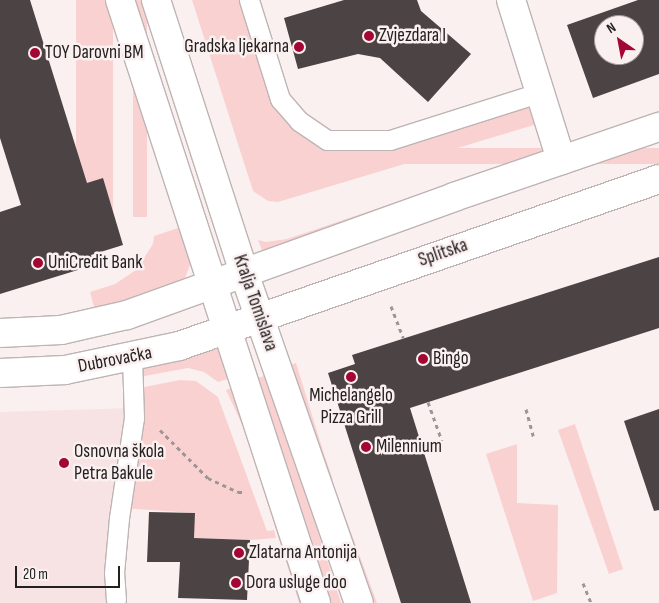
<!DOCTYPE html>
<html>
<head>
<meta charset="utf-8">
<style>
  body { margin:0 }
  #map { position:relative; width:659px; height:603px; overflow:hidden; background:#fbf0f0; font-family:"Sofia Sans Condensed",sans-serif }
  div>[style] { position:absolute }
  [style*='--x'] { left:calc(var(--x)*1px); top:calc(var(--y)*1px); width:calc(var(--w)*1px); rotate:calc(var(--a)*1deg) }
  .built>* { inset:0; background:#f7e3e3 }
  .green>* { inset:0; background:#fad1d1; transform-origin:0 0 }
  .building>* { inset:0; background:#4c4444 }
  .path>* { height:3px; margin-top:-1.5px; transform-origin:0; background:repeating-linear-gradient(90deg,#9e9696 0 4px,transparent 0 8px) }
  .roads { filter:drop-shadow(1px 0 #beb4b4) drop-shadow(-1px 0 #beb4b4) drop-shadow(0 1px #beb4b4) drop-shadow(0 -1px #beb4b4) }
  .lane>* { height:19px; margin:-9.5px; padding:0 9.5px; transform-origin:9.5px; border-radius:9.5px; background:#fff }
  .street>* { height:28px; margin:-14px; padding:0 14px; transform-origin:14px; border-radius:14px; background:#fff }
  .secondary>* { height:28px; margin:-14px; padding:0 14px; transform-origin:14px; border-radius:14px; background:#fff }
  .primary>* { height:28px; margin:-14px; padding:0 14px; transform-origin:14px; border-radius:14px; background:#fff }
  .dots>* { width:14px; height:14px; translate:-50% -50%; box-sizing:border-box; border:2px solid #fbf0f0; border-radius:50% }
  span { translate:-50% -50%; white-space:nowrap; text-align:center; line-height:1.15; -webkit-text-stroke:5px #fbf0f0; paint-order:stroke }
  .poi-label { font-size:19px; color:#232020 }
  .left { translate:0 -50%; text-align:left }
  .right { translate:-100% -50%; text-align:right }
  .street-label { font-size:19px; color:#232020 }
  .north { position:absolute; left:594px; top:15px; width:50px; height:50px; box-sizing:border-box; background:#fbf0f0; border:1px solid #a59d9d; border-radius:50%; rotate:327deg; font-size:14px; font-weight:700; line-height:20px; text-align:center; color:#232020 }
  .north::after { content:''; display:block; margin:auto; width:18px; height:22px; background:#a30632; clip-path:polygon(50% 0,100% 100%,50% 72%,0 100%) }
  .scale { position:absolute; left:15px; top:566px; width:105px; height:22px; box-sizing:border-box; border:2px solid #232020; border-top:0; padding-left:6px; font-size:15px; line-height:18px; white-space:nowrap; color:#232020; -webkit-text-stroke:4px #fbf0f0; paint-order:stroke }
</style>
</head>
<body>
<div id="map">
  <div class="built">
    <div style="clip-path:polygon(134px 408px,117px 603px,0 603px,0 412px)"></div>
  </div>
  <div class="green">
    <div style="left:76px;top:0;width:37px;height:236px"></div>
    <div style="left:133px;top:0;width:14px;height:217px"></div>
    <div style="clip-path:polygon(192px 0,247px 0,280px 108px,322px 145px,536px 100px,544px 122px,278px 202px,268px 201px,253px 191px)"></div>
    <div style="left:659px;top:148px;width:16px;height:408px;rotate:90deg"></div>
    <div style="clip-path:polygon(553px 149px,266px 261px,258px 240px,266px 242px,287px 239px)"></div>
    <div style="clip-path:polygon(184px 226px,193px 257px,185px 278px,160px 293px,96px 314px,90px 292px,115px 284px,136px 270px,153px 244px,154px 236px)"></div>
    <div style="clip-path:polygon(216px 345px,225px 351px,237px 376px,218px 382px,204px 372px,188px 368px,139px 377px,137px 360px)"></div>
    <div style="clip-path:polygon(296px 363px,324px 454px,333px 480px,321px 481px,280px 369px)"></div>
    <div style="left:267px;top:375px;width:240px;height:10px;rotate:72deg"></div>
    <div style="clip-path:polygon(180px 380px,196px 381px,218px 397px,267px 531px,274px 530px,276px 538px,250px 540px,194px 538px,194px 513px,121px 508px,134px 389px)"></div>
    <div style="clip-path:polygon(241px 384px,312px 603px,299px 603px,245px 431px,226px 390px)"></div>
    <div style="clip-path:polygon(575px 424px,623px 569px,609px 574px,558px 430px)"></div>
    <div style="clip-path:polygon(517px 444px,517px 503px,558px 505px,557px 593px,533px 601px,486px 454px)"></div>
    <div style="clip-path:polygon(338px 497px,377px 603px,363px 603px,328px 501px)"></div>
  </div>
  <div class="building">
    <div style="clip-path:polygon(0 0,30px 0,87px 183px,103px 178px,123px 245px,91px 255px,94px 265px,0 294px,0 212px,21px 205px,0 138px)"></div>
    <div style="clip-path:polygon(344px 0,417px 0,421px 11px,471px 54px,428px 102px,380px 58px,358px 54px,298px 69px,284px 18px)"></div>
    <div style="clip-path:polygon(evenodd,638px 0,659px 0,659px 74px,593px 98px,567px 25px,638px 0,604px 25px,634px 25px,634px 55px,604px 55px,604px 25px)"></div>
    <div style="clip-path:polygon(659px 257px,659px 328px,410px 408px,471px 603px,401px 603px,328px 373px,355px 364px,352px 355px)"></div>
    <div style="clip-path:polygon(659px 409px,659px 510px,654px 511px,624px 421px)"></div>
    <div style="clip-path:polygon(149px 512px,195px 513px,194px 538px,250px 540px,247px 600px,178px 598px,180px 562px,147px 562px)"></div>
  </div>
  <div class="path">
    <div style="--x:391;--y:306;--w:34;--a:69"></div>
    <div style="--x:428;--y:402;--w:41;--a:70.3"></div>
    <div style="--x:526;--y:409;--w:30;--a:75"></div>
    <div style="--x:160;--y:430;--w:68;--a:45"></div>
    <div style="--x:208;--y:478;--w:33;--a:25"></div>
    <div style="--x:238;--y:492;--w:7;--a:0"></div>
    <div style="--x:583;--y:583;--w:22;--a:68"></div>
  </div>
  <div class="roads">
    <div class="lane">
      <div style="--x:249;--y:0;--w:104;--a:72.6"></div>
      <div style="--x:280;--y:99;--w:29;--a:49"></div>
      <div style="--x:299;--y:121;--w:34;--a:34"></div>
      <div style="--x:327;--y:140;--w:63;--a:0"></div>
      <div style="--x:390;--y:140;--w:158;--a:-17.6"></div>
      <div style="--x:116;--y:600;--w:27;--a:-94"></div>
      <div style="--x:114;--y:573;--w:55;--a:-84.8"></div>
      <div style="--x:119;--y:518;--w:101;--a:-81.5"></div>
      <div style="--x:134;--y:418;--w:60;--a:-91.9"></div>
    </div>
    <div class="street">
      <div style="--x:511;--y:0;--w:168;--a:72.6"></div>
    </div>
    <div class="secondary">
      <div style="--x:0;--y:333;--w:61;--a:-2.8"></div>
      <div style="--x:61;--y:330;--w:68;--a:-12.8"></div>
      <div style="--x:127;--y:315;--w:348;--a:-19.8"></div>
      <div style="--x:454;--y:197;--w:217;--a:-18.9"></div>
      <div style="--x:0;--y:373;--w:65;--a:-2.6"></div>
      <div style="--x:65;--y:370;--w:116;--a:-11.9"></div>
      <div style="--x:179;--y:346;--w:508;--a:-19.18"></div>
    </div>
    <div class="primary">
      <div style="--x:120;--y:0;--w:634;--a:71.99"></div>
      <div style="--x:156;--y:0;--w:287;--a:72.1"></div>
      <div style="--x:244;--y:273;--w:349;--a:70.8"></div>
    </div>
  </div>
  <div class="dots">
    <div style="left:369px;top:36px;background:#a30632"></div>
    <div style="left:299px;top:47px;background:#a30632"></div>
    <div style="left:35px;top:53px;background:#a30632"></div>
    <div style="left:38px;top:263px;background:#a30632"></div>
    <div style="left:423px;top:359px;background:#a30632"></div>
    <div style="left:351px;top:377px;background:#a30632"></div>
    <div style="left:366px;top:447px;background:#a30632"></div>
    <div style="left:64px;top:463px;background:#a30632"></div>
    <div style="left:239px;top:553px;background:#a30632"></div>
    <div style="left:236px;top:583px;background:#a30632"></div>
  </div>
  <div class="poi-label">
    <span class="left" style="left:379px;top:36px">Zvjezdara I</span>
    <span class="right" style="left:289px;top:47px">Gradska ljekarna</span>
    <span class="left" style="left:45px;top:53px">TOY Darovni BM</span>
    <span class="left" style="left:48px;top:263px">UniCredit Bank</span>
    <span class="left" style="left:433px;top:359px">Bingo</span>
    <span style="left:351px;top:407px">Michelangelo<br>Pizza Grill</span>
    <span class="left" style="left:376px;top:447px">Milennium</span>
    <span class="left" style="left:74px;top:463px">Osnovna škola<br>Petra Bakule</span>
    <span class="left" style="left:249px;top:553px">Zlatarna Antonija</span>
    <span class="left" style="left:246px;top:583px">Dora usluge doo</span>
  </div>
  <div class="street-label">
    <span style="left:443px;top:253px;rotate:-19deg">Splitska</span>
    <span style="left:255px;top:303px;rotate:71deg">Kralja Tomislava</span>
    <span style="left:115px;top:360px;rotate:-11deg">Dubrovačka</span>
  </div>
  <div class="north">N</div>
  <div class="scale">20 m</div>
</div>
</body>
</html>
